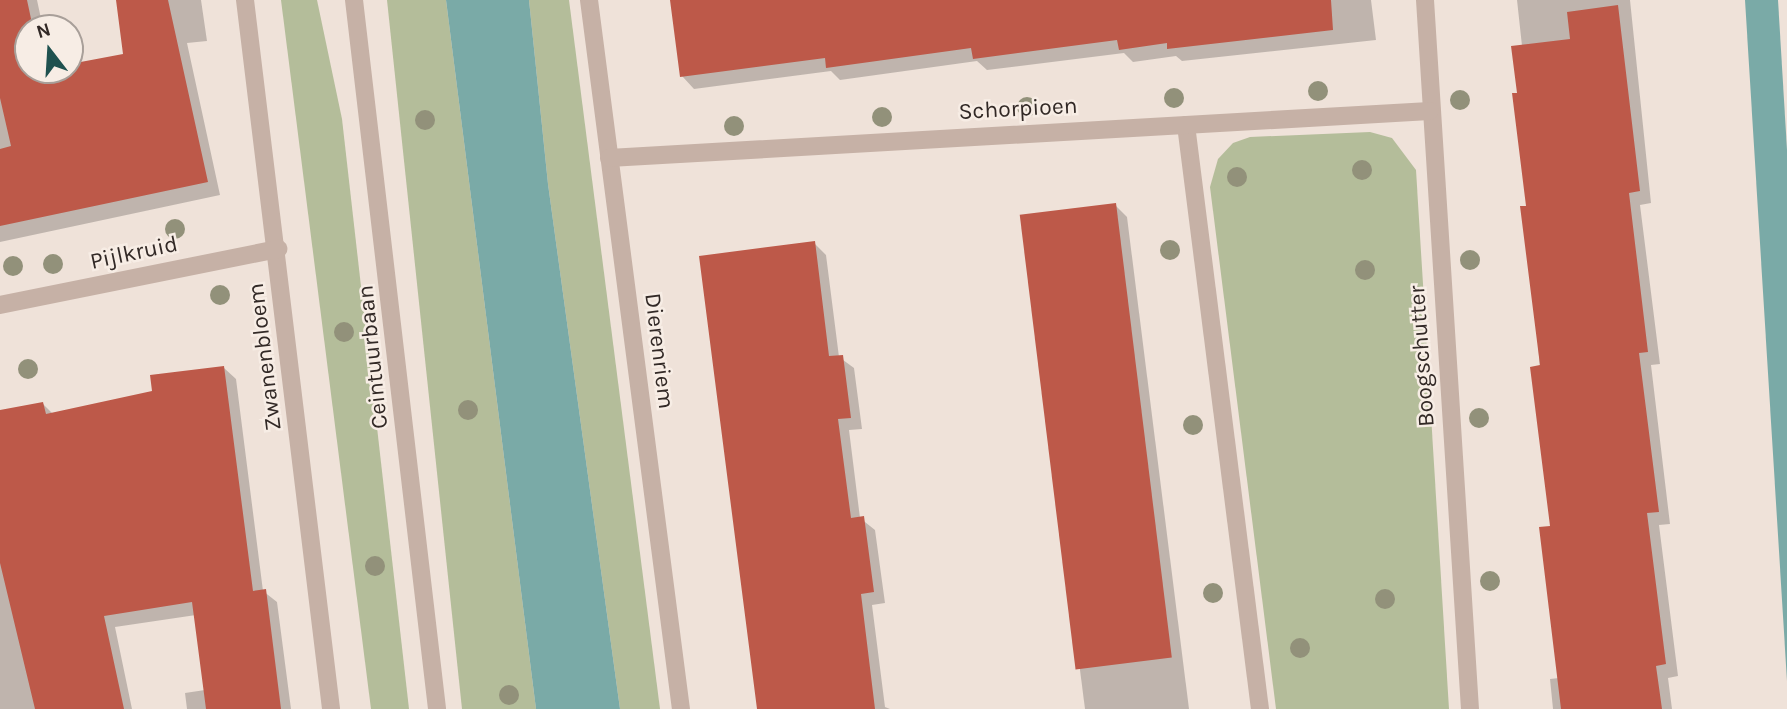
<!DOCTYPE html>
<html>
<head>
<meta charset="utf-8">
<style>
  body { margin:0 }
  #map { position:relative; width:1787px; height:709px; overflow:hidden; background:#efe2d9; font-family:Karla,sans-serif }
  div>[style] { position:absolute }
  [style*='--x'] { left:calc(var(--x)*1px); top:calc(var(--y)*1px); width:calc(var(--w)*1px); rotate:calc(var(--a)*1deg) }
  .green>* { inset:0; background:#b4bd9a }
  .water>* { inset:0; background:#7aaaa7 }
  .shadow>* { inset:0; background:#0003 }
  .building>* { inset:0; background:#bd5949; transform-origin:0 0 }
  .minor>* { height:18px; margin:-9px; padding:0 9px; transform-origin:9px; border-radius:9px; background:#c6b1a6 }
  .trees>* { width:20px; height:20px; margin:-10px; border-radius:50%; background:#92917a }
  span { translate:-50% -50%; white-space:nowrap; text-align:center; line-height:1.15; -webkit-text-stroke:5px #f7ede5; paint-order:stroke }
  .street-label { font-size:23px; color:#322926 }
  .north { position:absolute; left:14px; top:14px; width:70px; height:70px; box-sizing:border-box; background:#f7ede5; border:2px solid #a89f99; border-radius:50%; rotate:343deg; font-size:19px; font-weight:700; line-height:28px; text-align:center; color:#322926 }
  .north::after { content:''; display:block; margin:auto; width:24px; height:32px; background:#1f514f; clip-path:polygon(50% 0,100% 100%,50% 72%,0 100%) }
</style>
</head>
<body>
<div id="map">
  <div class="green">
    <div style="clip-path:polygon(281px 0,317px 0,342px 119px,409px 709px,371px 709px)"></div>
    <div style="clip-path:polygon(387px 0,446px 0,536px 709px,462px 709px)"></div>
    <div style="clip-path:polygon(529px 0,569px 0,660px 709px,620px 709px,548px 184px)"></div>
    <div style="clip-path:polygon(1370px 132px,1392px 138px,1416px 170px,1449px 709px,1276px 709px,1210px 187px,1218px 159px,1233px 143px,1250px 137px)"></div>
  </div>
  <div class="water">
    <div style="clip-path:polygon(446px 0,529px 0,548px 184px,620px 709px,536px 709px)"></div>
    <div style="clip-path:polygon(1745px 0,1778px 0,1787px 150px,1787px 681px)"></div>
  </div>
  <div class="shadow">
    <div style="clip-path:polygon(0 0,37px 0,43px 28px,28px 28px,28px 70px,70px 70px,70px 65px,124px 55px,117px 0,201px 0,207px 41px,187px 43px,220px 195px,0 242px)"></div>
    <div style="clip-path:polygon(672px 0,1371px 0,1376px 40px,1182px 61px,1176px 56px,1133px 62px,1124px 53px,987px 70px,977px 61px,840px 80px,831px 71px,694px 89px,682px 76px)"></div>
    <div style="clip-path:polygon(1517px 0,1630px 0,1651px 203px,1640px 205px,1660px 364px,1651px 365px,1670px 524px,1659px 525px,1678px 676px,1668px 678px,1672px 709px,1553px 709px,1550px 679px,1559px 678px,1552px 527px,1519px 94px,1522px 46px)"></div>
    <div style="clip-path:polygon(1115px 205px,1127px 217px,1189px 709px,1085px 709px,1022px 217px)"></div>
    <div style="clip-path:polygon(814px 243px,826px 255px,839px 357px,854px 368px,862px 429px,849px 430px,860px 518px,875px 530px,885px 603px,872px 605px,885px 707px,890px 709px,759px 709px)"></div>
    <div style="clip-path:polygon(224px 368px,236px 379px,263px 591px,277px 602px,291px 709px,187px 709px,185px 693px,205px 690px,196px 615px,115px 627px,132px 709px,0 709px,0 412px,43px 404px,53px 414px,154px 393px)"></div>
  </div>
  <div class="building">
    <div style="clip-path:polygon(0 0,27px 0,33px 28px,28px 28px,28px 70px,70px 70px,70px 64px,123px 54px,116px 0,168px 0,208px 182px,0 226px,0 149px,11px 146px,0 98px)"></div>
    <div style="clip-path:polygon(670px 0,1331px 0,1333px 30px,1167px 49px,1167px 43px,1119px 50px,1117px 40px,973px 59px,971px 48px,826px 68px,825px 58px,680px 77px)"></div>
    <div style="clip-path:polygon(1618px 5px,1640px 191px,1629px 193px,1648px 352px,1639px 353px,1659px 512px,1647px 513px,1666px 664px,1656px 666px,1662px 709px,1561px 709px,1539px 527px,1550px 526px,1530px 367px,1540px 365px,1520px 206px,1526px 206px,1512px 93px,1517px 93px,1511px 46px,1570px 39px,1567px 12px)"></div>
    <div style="left:1116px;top:203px;width:458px;height:97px;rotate:83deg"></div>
    <div style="clip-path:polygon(815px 241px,829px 356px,843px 355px,851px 418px,838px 419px,851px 518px,864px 516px,874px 592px,861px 594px,875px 709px,757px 709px,699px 256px)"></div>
    <div style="clip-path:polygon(224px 366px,253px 591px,266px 589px,281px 709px,206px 709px,192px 602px,104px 616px,124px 709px,35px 709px,0 563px,0 410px,43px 402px,46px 414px,152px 391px,150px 375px)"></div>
  </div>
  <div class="minor">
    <div style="--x:245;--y:0;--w:714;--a:83.08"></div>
    <div style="--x:354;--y:0;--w:714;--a:83.32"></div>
    <div style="--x:589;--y:0;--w:715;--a:82.61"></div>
    <div style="--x:1425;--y:0;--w:710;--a:86.37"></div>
    <div style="--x:1186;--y:125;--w:589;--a:82.78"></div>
    <div style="--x:609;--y:158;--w:822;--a:-3.28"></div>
    <div style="--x:0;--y:305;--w:284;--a:-11.4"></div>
  </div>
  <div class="trees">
    <div style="left:1318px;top:91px"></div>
    <div style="left:1174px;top:98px"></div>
    <div style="left:1460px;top:100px"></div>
    <div style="left:1027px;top:107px"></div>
    <div style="left:882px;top:117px"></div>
    <div style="left:425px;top:120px"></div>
    <div style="left:734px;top:126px"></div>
    <div style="left:1362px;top:170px"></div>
    <div style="left:1237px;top:177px"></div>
    <div style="left:175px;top:229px"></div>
    <div style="left:1170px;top:250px"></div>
    <div style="left:1470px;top:260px"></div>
    <div style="left:53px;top:264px"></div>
    <div style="left:13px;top:266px"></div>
    <div style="left:1365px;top:270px"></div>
    <div style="left:220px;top:295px"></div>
    <div style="left:344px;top:332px"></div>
    <div style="left:28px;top:369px"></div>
    <div style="left:468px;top:410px"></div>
    <div style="left:1479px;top:418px"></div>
    <div style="left:1193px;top:425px"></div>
    <div style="left:375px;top:566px"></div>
    <div style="left:1490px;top:581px"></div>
    <div style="left:1213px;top:593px"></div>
    <div style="left:1385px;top:599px"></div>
    <div style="left:1300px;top:648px"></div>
    <div style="left:509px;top:695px"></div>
  </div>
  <div class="street-label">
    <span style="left:1018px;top:109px;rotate:-3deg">Schorpioen</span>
    <span style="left:134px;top:253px;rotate:-12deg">Pijlkruid</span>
    <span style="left:659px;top:351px;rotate:83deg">Dierenriem</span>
    <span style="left:1422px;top:356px;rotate:-94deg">Boogschutter</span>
    <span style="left:265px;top:357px;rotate:-97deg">Zwanenbloem</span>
    <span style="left:373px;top:357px;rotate:-96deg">Ceintuurbaan</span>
  </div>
  <div class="north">N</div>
</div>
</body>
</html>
